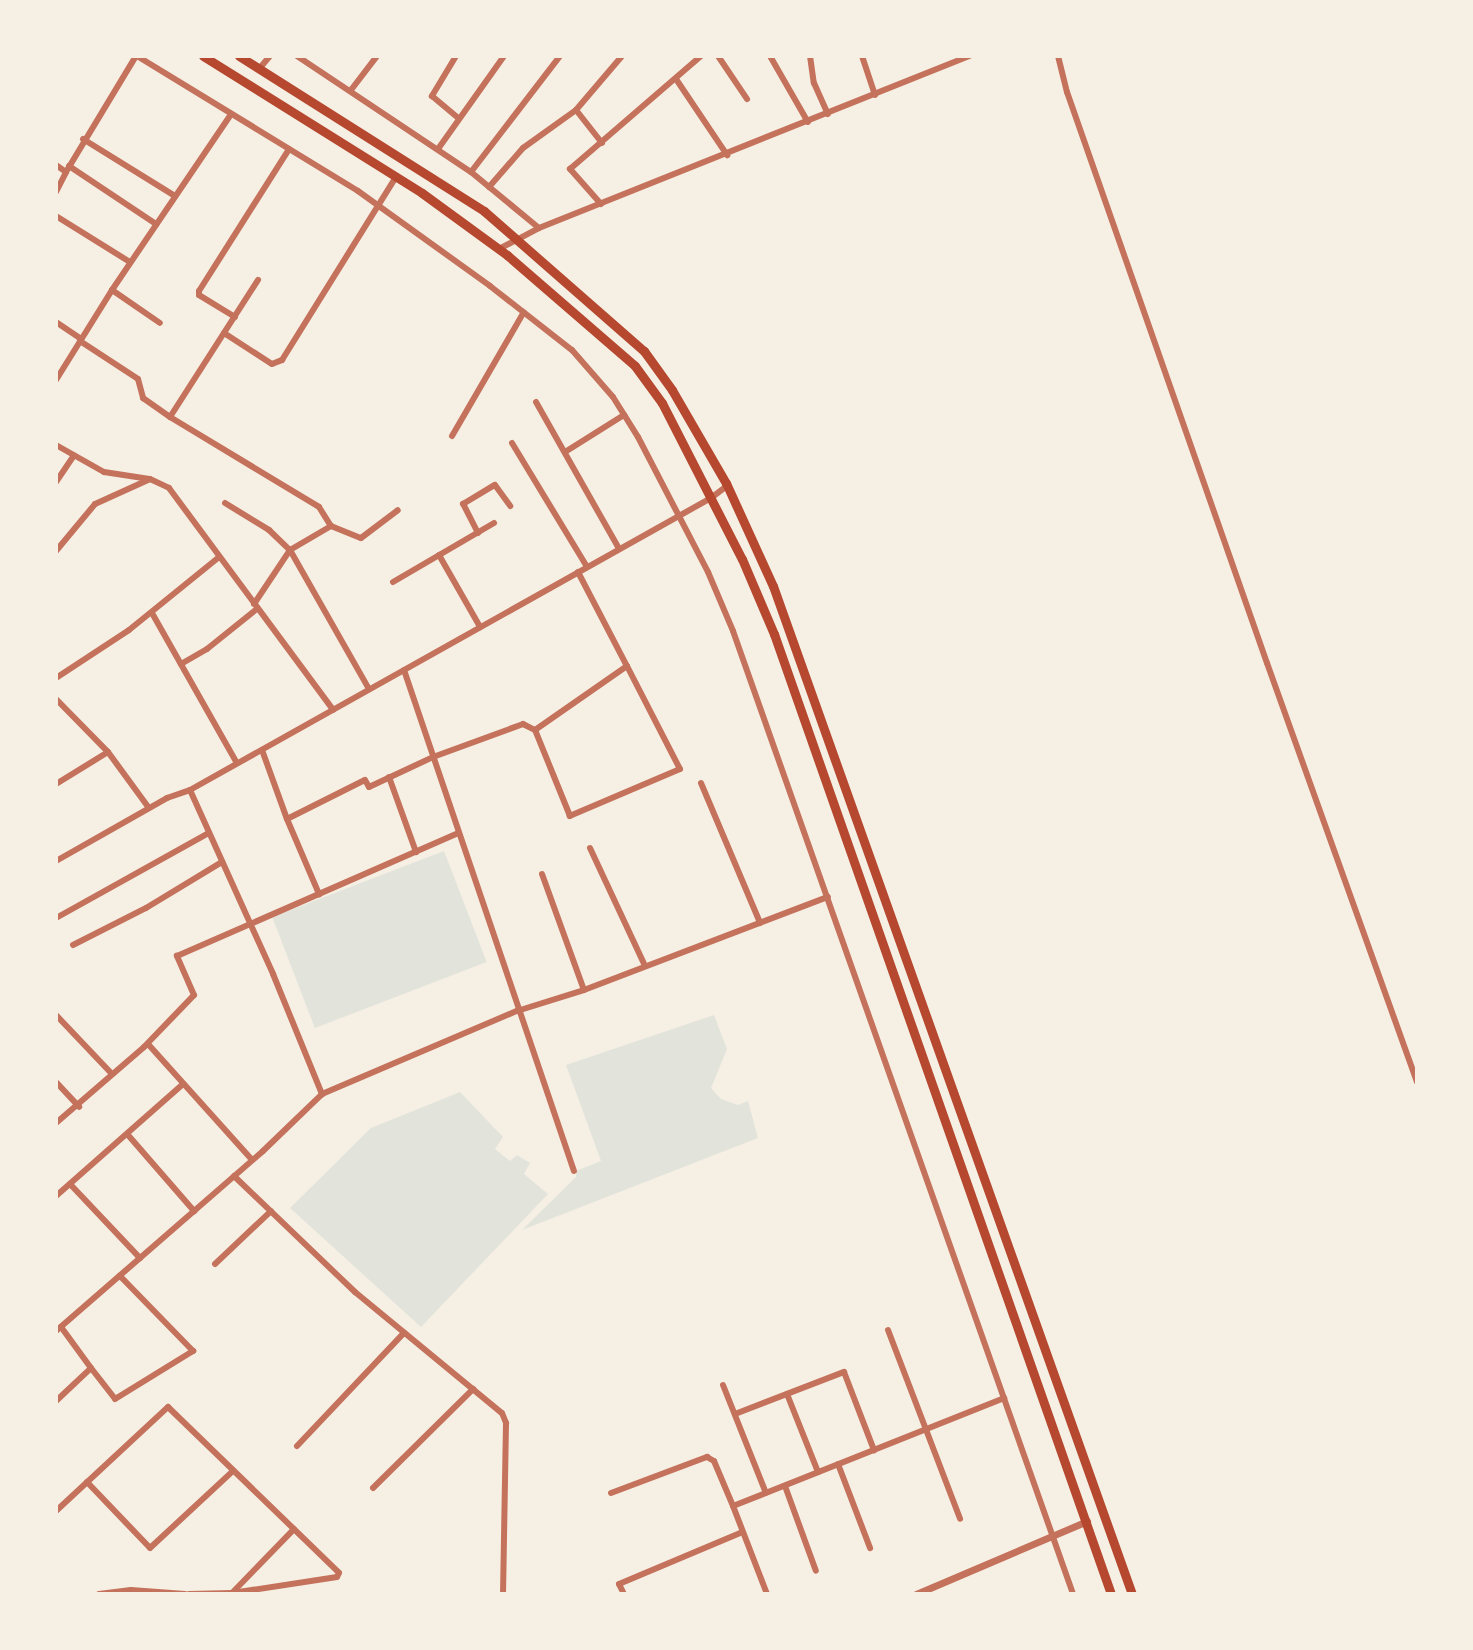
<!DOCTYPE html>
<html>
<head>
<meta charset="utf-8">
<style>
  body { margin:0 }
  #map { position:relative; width:1473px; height:1650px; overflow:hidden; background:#f6efe4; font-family:"Fira Sans Condensed",sans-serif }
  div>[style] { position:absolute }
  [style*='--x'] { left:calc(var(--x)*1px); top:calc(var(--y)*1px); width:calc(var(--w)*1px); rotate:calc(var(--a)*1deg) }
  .green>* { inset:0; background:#e2e4dc; transform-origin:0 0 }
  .minor>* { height:6px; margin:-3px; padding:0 3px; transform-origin:3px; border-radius:3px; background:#c5725c }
  .tertiary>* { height:7px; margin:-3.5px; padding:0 3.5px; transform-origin:3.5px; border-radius:3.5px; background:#c5725c }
  .trunk>* { height:9px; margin:-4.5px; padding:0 4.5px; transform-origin:4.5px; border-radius:4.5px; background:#b5482f }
  span { translate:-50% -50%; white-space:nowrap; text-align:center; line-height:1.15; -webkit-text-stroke:7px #f6efe4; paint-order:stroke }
  .frame { position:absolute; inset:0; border:58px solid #f6efe4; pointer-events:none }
</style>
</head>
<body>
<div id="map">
  <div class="green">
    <div style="left:444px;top:851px;width:119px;height:184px;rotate:69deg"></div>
    <div style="clip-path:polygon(714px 1015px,727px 1049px,711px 1088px,721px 1099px,738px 1105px,748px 1101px,758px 1138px,522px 1230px,576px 1177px,576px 1171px,601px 1161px,566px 1065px)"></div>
    <div style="clip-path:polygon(460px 1092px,503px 1137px,495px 1149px,510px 1161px,517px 1155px,530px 1163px,524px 1174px,548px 1194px,421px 1327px,290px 1208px,371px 1128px)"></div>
  </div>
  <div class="minor">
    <div style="--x:137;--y:56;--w:259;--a:31.4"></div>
    <div style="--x:358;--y:191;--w:163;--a:35.7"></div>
    <div style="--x:490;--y:286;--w:104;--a:38"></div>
    <div style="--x:572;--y:350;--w:62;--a:48.9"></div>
    <div style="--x:613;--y:397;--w:47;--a:58"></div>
    <div style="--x:638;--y:437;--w:152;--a:62.6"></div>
    <div style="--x:708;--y:572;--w:64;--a:67"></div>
    <div style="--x:733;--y:631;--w:1021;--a:70.55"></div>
    <div style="--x:297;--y:56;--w:209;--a:33.7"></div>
    <div style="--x:471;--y:172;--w:88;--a:39.5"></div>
    <div style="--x:456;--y:56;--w:47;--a:121"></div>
    <div style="--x:432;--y:96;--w:35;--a:40"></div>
    <div style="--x:718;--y:56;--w:52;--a:56"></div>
    <div style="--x:770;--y:56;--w:76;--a:60.1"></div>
    <div style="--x:810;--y:56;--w:27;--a:82"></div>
    <div style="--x:814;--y:83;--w:34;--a:66"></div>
    <div style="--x:862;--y:56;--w:41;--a:71.6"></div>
    <div style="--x:1058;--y:56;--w:37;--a:76"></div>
    <div style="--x:1067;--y:92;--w:605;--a:70.7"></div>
    <div style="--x:1267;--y:663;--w:445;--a:70.3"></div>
    <div style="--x:259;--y:69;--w:17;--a:-50"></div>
    <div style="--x:676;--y:79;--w:92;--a:56.1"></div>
    <div style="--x:351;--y:90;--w:43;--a:-52.6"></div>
    <div style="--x:83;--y:139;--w:108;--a:31.8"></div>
    <div style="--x:602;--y:143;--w:42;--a:-128.2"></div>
    <div style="--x:576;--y:110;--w:71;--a:-49.6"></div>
    <div style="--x:438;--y:149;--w:114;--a:-54.6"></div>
    <div style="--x:56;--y:165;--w:12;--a:35"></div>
    <div style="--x:66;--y:172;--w:135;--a:-58.9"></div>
    <div style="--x:69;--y:166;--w:105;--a:33.7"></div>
    <div style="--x:471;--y:172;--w:146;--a:-52.5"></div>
    <div style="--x:489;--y:187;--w:52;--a:-48.9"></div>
    <div style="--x:523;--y:148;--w:65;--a:-35.6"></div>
    <div style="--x:56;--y:192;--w:22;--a:-63"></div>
    <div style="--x:601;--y:204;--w:47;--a:-131.5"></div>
    <div style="--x:570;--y:169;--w:173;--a:-40.8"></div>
    <div style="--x:56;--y:216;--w:87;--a:31.9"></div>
    <div style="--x:499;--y:249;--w:45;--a:-27.7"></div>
    <div style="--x:539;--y:228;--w:464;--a:-21.8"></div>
    <div style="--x:112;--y:290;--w:58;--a:34.5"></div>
    <div style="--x:235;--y:317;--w:42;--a:-148.6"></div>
    <div style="--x:199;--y:295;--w:4;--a:-90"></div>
    <div style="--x:199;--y:291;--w:168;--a:-57.6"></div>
    <div style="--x:56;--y:322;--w:30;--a:34"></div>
    <div style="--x:224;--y:333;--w:57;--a:32.9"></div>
    <div style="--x:272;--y:364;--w:11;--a:-22"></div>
    <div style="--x:282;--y:360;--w:216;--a:-58.1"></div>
    <div style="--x:80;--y:341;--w:69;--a:33.2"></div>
    <div style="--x:138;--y:379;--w:20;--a:75"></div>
    <div style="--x:143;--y:398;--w:33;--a:35"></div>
    <div style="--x:170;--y:417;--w:174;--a:31.1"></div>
    <div style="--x:319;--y:507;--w:22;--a:58"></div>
    <div style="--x:56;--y:380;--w:106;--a:-58.1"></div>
    <div style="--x:112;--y:290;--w:212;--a:-55.9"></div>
    <div style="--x:536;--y:402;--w:169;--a:60.5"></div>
    <div style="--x:170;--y:417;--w:163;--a:-57.3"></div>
    <div style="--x:452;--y:436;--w:143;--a:-59.9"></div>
    <div style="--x:512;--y:443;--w:145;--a:58.8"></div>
    <div style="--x:56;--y:445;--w:55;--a:29.4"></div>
    <div style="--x:104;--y:472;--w:46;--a:8.8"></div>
    <div style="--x:565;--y:452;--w:70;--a:-32.1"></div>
    <div style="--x:56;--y:482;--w:32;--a:-56"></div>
    <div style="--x:225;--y:503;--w:52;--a:31.5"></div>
    <div style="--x:269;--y:530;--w:29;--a:44"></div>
    <div style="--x:290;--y:550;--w:160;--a:60.4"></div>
    <div style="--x:478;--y:533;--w:33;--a:-117"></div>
    <div style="--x:463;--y:504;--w:37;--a:-31"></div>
    <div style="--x:495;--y:485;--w:26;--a:54"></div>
    <div style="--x:56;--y:551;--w:61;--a:-50.3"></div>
    <div style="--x:95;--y:504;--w:60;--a:-24.4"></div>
    <div style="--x:150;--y:479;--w:21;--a:25"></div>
    <div style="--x:169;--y:488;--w:276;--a:53.5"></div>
    <div style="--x:439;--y:555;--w:83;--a:60.3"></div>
    <div style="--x:578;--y:572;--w:106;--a:62.5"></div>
    <div style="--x:627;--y:666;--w:116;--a:62.8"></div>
    <div style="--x:680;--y:769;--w:120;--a:156.9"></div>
    <div style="--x:570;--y:816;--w:93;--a:-112.1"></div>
    <div style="--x:535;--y:730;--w:112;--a:-34.8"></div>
    <div style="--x:393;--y:582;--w:117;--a:-30.3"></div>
    <div style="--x:254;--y:604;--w:65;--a:-56.3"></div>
    <div style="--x:290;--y:550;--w:48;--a:-30.3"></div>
    <div style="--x:331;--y:526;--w:32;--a:22"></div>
    <div style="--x:361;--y:538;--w:46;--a:-37.1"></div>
    <div style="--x:152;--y:613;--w:172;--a:60.5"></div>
    <div style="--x:181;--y:664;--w:30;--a:-30"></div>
    <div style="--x:207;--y:649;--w:65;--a:-38.8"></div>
    <div style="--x:404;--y:670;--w:529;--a:71.26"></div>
    <div style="--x:56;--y:678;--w:87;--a:-33.3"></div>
    <div style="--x:129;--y:630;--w:114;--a:-39"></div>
    <div style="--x:56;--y:699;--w:74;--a:45.5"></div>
    <div style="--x:108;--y:752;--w:69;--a:53.8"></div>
    <div style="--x:262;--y:750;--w:73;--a:70.1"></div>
    <div style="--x:287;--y:819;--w:87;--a:-26.6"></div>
    <div style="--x:365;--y:780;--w:8;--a:60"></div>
    <div style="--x:369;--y:787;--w:71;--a:-25.1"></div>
    <div style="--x:433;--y:757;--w:96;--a:-20.1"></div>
    <div style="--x:523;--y:724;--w:13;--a:27"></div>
    <div style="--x:389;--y:777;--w:80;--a:70.2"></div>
    <div style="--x:701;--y:783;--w:152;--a:67.1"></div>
    <div style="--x:56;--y:784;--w:61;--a:-31.6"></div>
    <div style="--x:190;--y:790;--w:202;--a:65.7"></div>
    <div style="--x:273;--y:974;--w:130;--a:67.8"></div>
    <div style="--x:287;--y:819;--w:82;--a:66.9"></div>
    <div style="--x:590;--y:848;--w:130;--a:65"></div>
    <div style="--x:56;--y:861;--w:128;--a:-29.6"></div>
    <div style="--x:167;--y:798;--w:24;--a:-19"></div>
    <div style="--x:190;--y:790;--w:597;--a:-29.27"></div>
    <div style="--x:711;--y:498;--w:20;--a:-37"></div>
    <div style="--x:542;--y:874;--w:123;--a:70.1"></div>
    <div style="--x:56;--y:918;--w:175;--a:-29.1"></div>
    <div style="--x:73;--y:945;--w:82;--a:-26.9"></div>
    <div style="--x:146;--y:908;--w:89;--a:-31.2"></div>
    <div style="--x:56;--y:1015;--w:81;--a:46.5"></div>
    <div style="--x:148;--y:1044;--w:156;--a:48.1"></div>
    <div style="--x:56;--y:1082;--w:34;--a:47"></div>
    <div style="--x:56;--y:1123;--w:116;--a:-40.8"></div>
    <div style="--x:144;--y:1047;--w:72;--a:-46.1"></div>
    <div style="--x:194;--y:995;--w:43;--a:-113.6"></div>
    <div style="--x:177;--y:956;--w:307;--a:-23.6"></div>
    <div style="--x:128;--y:1135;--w:101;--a:49"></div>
    <div style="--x:234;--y:1176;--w:168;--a:43.8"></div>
    <div style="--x:355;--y:1292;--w:190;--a:39.5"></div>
    <div style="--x:502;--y:1413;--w:11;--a:68"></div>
    <div style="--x:506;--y:1423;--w:171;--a:91"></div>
    <div style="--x:70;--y:1184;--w:102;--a:46.6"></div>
    <div style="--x:56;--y:1196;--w:169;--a:-41.4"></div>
    <div style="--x:215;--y:1264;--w:77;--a:-43.4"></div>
    <div style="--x:888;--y:1330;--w:202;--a:69.1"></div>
    <div style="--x:56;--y:1331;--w:274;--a:-41"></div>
    <div style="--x:263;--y:1151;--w:82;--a:-44"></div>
    <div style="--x:322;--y:1094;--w:212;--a:-23.1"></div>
    <div style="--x:517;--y:1011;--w:70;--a:-17.4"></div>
    <div style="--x:584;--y:990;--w:261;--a:-20.9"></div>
    <div style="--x:91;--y:1368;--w:39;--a:52"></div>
    <div style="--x:115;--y:1399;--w:92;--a:-31.6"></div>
    <div style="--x:193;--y:1351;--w:105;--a:-134.2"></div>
    <div style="--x:723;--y:1385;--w:116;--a:68.3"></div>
    <div style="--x:787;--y:1394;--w:84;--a:68.3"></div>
    <div style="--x:56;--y:1401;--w:48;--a:-43.3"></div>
    <div style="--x:91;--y:1368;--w:51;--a:-126.2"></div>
    <div style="--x:735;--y:1414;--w:117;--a:-21.1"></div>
    <div style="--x:844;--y:1372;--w:84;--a:69"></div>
    <div style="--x:297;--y:1446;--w:156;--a:-46.6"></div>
    <div style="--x:838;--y:1464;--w:90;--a:69.1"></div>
    <div style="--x:87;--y:1482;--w:91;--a:46.3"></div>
    <div style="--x:150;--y:1548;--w:113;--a:-42.9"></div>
    <div style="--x:785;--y:1486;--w:90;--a:70"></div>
    <div style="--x:373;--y:1488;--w:141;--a:-44.7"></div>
    <div style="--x:611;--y:1493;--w:103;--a:-20.6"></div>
    <div style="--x:707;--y:1457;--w:8;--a:30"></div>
    <div style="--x:714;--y:1461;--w:49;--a:67.1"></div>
    <div style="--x:56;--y:1511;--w:153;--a:-42.9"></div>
    <div style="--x:168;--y:1407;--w:238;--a:44.1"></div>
    <div style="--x:339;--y:1573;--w:4;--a:117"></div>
    <div style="--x:337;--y:1577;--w:106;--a:171.3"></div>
    <div style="--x:99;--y:1594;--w:32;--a:-7"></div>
    <div style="--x:131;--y:1590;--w:54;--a:4.2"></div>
    <div style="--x:189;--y:1594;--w:43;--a:-1.3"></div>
    <div style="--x:232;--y:1593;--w:89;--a:-45.9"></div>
    <div style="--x:624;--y:1594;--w:11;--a:-117"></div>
    <div style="--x:619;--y:1584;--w:134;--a:-22.8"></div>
    <div style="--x:767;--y:1594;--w:94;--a:-111.1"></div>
    <div style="--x:733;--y:1506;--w:292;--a:-21.7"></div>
  </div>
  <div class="tertiary">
    <div style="--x:916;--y:1594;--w:186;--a:-23.1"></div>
  </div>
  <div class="trunk">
    <div style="--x:203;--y:56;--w:258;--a:32"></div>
    <div style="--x:422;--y:193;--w:105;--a:36.1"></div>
    <div style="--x:507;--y:255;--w:169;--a:40.9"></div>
    <div style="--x:635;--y:366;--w:46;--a:53.9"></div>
    <div style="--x:662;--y:403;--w:175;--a:62.9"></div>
    <div style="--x:742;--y:559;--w:82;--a:66.9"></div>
    <div style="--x:774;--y:634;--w:1017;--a:70.66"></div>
    <div style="--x:239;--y:56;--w:290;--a:32.3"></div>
    <div style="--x:484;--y:211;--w:213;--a:41.2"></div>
    <div style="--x:644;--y:351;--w:48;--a:54.3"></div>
    <div style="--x:672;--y:390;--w:108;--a:59.9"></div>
    <div style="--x:726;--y:483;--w:113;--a:65.5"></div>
    <div style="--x:773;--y:586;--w:1070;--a:70.4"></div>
  </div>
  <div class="frame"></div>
</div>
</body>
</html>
